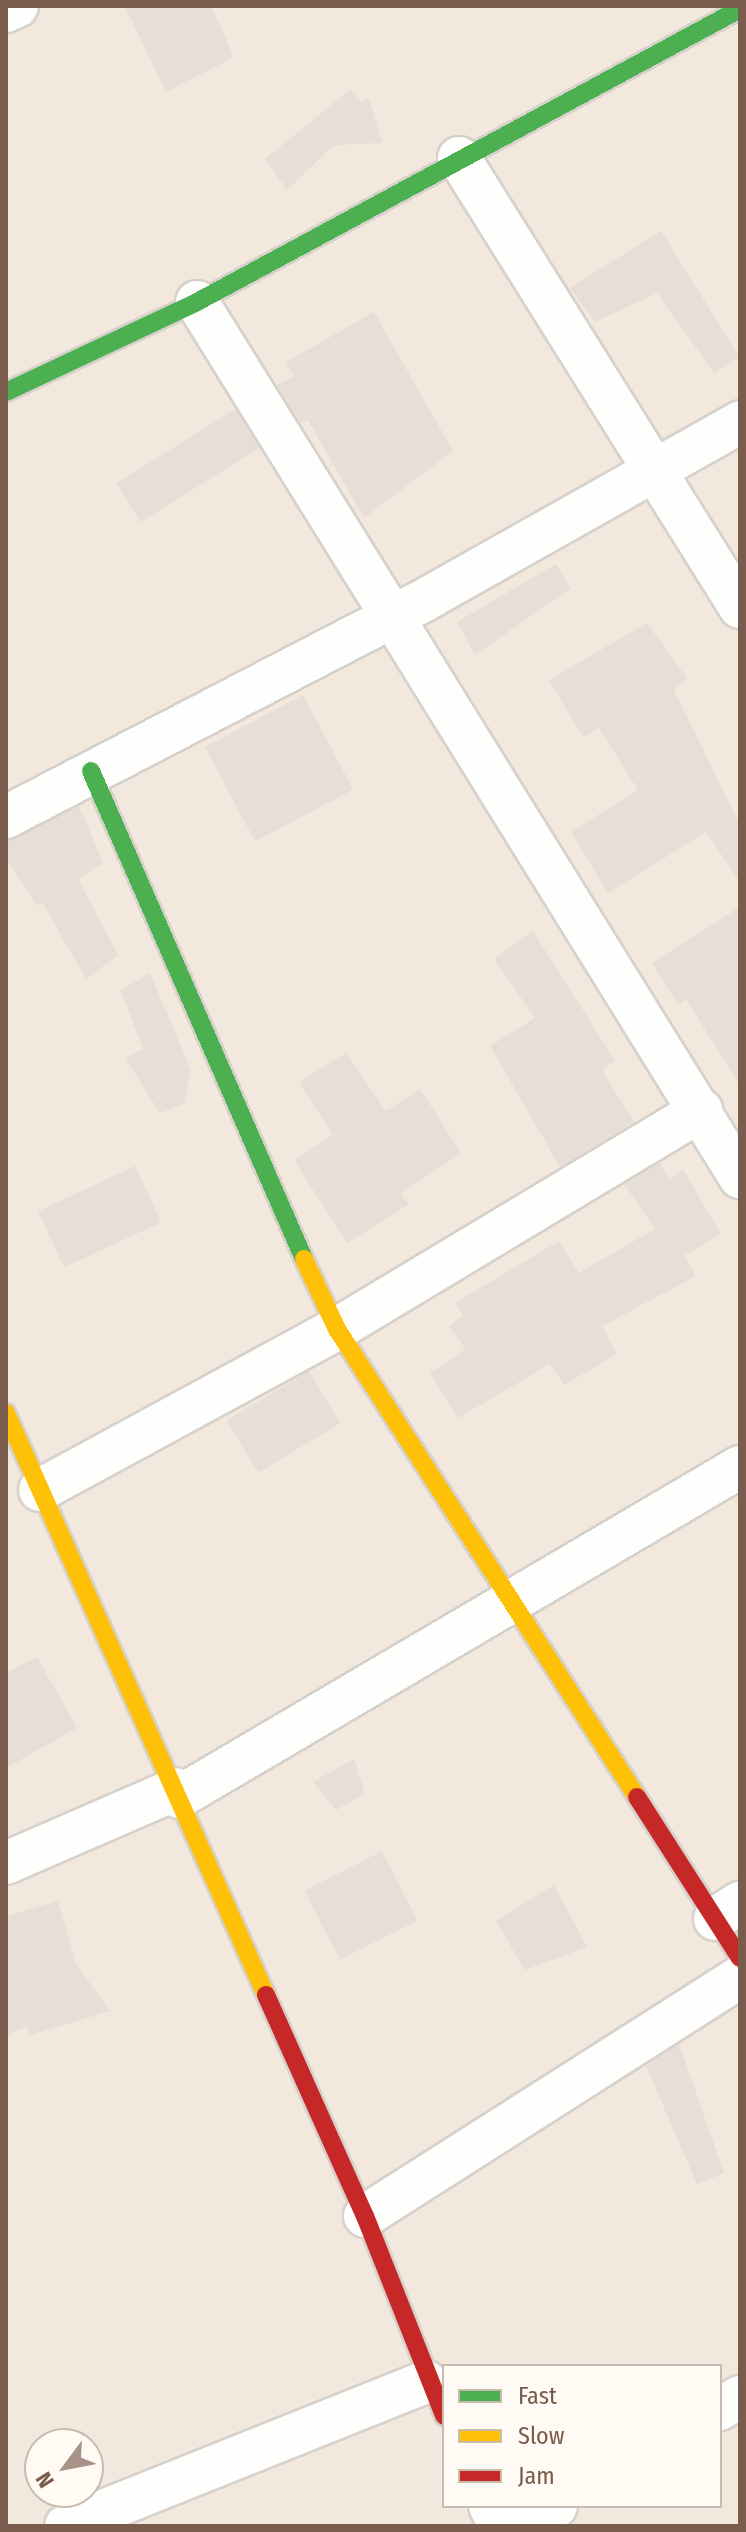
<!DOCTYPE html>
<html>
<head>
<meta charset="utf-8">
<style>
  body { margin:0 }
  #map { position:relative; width:746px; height:2532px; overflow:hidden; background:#f9f5f0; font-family:"Fira Sans Condensed",sans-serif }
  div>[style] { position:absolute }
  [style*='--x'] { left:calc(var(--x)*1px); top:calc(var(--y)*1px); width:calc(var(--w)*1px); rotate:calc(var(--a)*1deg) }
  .residential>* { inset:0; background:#f2e8de }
  .building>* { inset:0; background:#e6ded7; transform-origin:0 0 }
  .roads { filter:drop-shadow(2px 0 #d7d1cb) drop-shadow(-2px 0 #d7d1cb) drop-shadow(0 2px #d7d1cb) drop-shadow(0 -2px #d7d1cb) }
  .street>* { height:42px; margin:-21px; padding:0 21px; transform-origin:21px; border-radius:21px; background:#fefefd }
  .fast>* { height:18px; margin:-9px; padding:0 9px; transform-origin:9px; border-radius:9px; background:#4caf50 }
  .slow>* { height:18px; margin:-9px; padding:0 9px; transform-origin:9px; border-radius:9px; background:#ffc107 }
  .jam>* { height:18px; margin:-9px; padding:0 9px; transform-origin:9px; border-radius:9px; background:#c62828 }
  span { translate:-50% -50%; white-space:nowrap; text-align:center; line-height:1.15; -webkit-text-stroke:6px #fffaf3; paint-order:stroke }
  .frame { position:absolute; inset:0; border:8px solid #7a5c4d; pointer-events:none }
  .legend { position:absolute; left:442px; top:2364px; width:280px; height:144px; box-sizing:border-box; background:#fffaf3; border:2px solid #cabbb1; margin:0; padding:10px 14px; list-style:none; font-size:24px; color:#7a5c4d }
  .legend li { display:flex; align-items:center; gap:16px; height:40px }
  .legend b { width:40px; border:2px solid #cabbb1 }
  .north { position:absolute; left:24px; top:2428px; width:80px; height:80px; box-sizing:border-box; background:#fffaf3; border:2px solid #cabbb1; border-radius:50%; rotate:238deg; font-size:22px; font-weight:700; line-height:32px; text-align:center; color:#7a5c4d }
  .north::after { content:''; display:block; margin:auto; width:28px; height:36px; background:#a69286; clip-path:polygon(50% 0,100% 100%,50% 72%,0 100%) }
</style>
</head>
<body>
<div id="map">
  <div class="residential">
    <div style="clip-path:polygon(evenodd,6px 6px,740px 6px,740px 2526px,6px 2526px,6px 6px,444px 2366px,720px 2366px,720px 2506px,444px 2506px,444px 2366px,6px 6px,40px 2444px,88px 2444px,88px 2492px,40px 2492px,40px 2444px)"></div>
  </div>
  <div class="building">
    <div style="clip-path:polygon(125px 6px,211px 6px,234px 57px,166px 92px)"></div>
    <div style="clip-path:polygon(351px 89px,362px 102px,369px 98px,382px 143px,334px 145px,287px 190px,265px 159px)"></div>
    <div style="clip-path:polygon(661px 231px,739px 356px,714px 373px,657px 293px,595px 322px,570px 288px)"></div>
    <div style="clip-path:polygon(374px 312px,453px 451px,364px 518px,308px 420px,301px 424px,277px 385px,294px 376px,286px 362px)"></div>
    <div style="left:235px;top:409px;width:46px;height:140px;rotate:58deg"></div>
    <div style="clip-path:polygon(556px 564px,571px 588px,475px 655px,457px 622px)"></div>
    <div style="clip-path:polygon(647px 623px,687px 678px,674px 690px,740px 825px,740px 882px,706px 832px,608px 893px,571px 832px,638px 790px,599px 728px,583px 737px,549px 680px)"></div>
    <div style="left:303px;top:695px;width:107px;height:111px;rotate:62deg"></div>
    <div style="clip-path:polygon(79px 806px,103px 863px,78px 879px,118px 955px,86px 979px,42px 902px,37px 906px,6px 858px,6px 841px)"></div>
    <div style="clip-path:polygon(740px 907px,740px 1086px,686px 999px,678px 1005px,652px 963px)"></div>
    <div style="clip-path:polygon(533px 931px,615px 1061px,602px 1070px,634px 1122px,560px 1167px,490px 1046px,535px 1018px,494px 959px)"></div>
    <div style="clip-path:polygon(150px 973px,191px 1070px,184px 1104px,160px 1113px,125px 1058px,143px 1049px,121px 990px)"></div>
    <div style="clip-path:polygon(346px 1053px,386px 1111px,420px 1089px,461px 1153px,400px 1194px,409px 1204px,347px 1243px,294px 1160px,333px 1135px,299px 1082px)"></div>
    <div style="clip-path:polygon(660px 1163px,670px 1179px,683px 1169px,721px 1234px,684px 1256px,696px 1276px,602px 1326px,617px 1354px,564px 1385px,550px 1364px,458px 1418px,430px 1373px,466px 1350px,449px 1326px,463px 1316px,455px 1303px,559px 1241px,579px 1273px,655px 1229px,624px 1184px)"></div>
    <div style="left:135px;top:1166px;width:62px;height:107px;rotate:65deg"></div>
    <div style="left:309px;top:1371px;width:61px;height:96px;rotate:59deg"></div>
    <div style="clip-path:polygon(37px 1657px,77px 1728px,6px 1768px,6px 1673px)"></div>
    <div style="clip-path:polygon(354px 1759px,365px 1794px,336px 1810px,313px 1782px)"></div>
    <div style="left:382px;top:1851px;width:78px;height:87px;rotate:63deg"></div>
    <div style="clip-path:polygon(554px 1885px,587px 1947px,525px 1970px,496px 1921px)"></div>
    <div style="clip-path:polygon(58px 1901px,76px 1964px,110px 2011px,30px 2035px,27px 2026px,6px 2035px,6px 1916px)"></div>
    <div style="clip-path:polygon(679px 2044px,724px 2173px,697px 2184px,646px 2066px)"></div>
  </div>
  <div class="roads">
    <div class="street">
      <div style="--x:6;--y:11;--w:12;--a:-24"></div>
      <div style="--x:459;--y:158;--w:530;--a:57.96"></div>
      <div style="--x:197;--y:302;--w:1030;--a:58.18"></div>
      <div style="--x:6;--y:817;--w:478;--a:-27.4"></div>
      <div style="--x:430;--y:597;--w:356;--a:-29.4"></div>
      <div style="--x:40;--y:1490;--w:338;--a:-28.5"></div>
      <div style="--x:337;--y:1329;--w:425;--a:-31"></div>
      <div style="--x:179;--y:1797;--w:651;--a:-30.47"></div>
      <div style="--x:6;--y:1863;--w:185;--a:-23.5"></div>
      <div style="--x:715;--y:1919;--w:30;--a:-33"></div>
      <div style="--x:365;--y:2216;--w:445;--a:-32.5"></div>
      <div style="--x:720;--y:2409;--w:23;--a:-31"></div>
      <div style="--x:490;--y:2506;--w:22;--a:63"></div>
      <div style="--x:66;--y:2526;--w:388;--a:-21.8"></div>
      <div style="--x:522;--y:2526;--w:39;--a:-30"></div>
    </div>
    <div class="fast">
      <div style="--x:6;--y:392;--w:211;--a:-25.2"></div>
      <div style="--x:197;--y:302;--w:617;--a:-28.35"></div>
      <div style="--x:91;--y:771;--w:532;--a:66.42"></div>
    </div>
    <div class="slow">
      <div style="--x:304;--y:1259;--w:77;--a:64.8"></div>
      <div style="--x:337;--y:1329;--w:556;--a:57.34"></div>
      <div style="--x:6;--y:1413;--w:637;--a:65.93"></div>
    </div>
    <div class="jam">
      <div style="--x:637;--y:1797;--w:191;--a:57.4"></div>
      <div style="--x:266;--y:1995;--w:242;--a:65.9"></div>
      <div style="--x:365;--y:2216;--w:215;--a:68.4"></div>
    </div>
  </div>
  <div class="frame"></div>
  <ul class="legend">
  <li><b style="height:10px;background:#4caf50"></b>Fast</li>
  <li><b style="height:10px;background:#ffc107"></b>Slow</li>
  <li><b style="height:10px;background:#c62828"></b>Jam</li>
  </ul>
  <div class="north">N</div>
</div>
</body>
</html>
